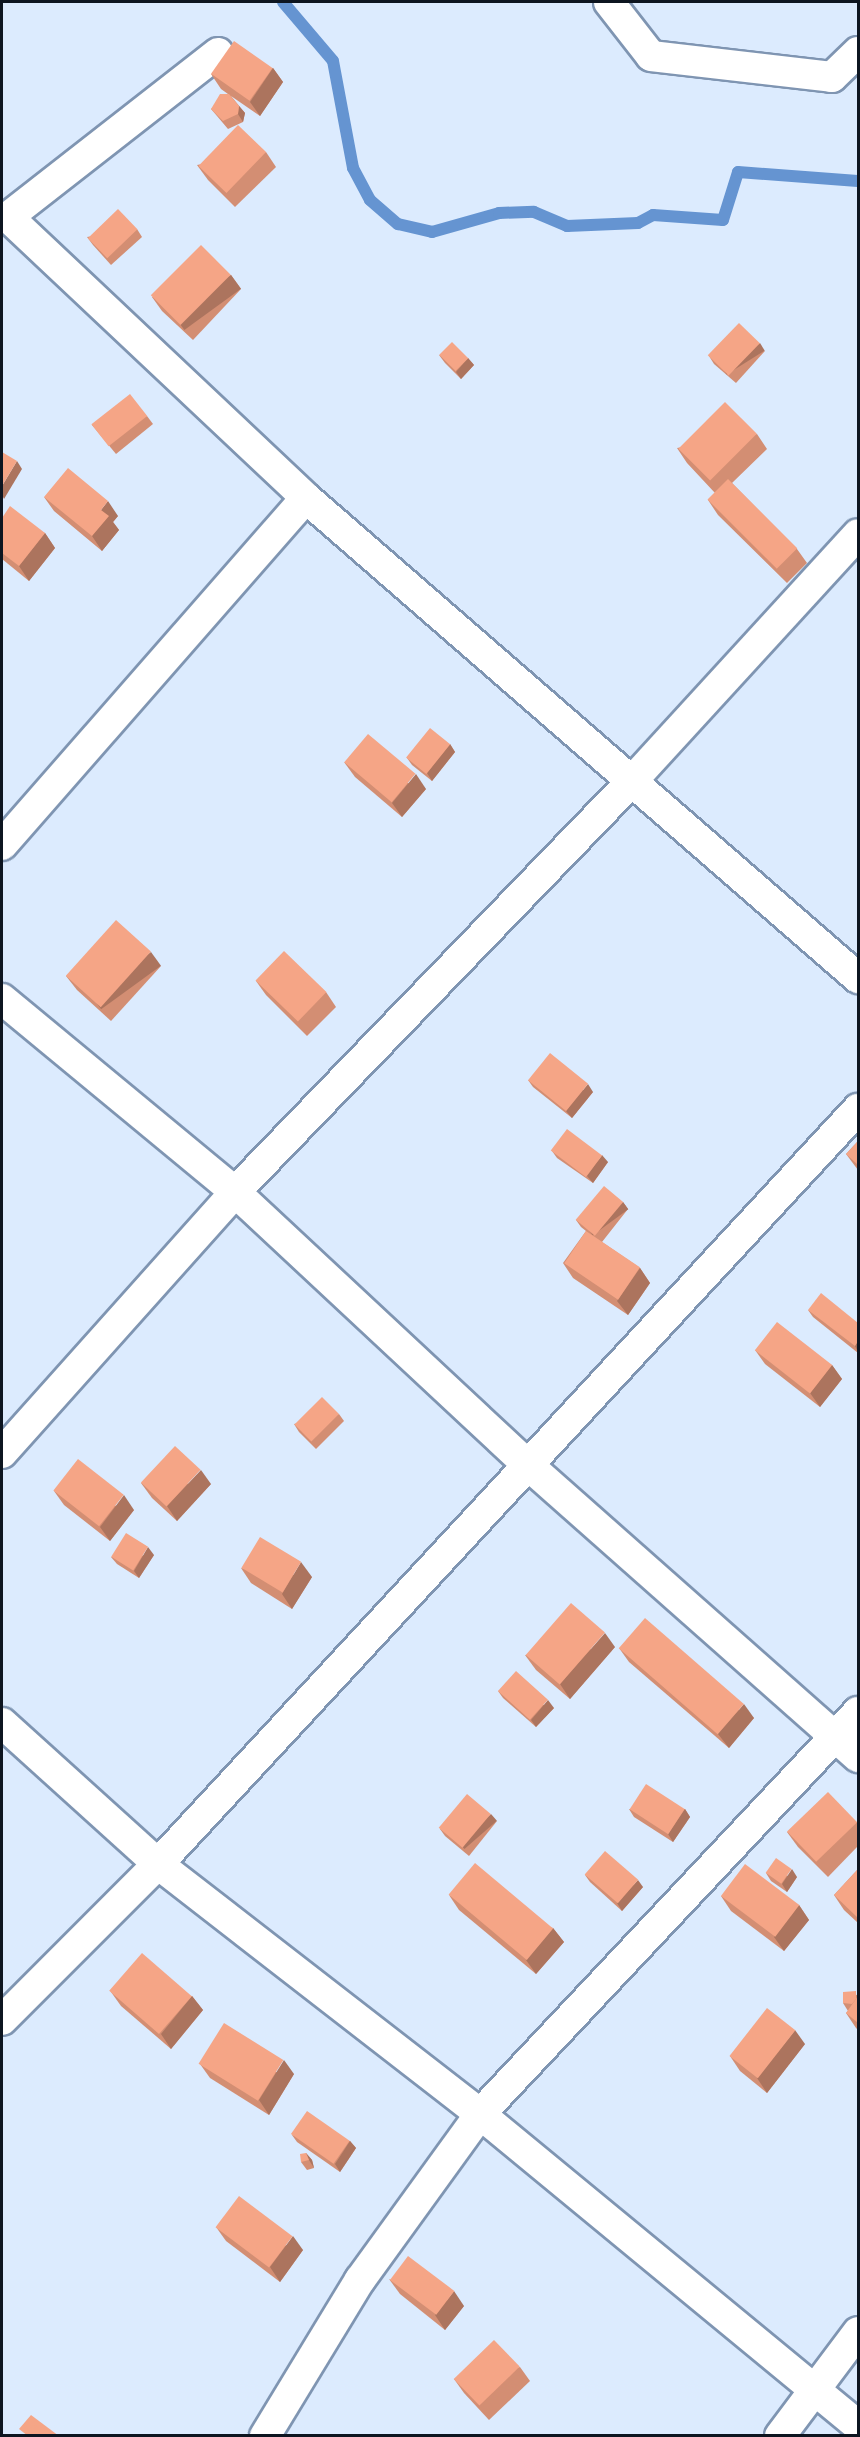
<!DOCTYPE html>
<html>
<head>
<meta charset="utf-8">
<style>
  body { margin:0 }
  #map { position:relative; width:860px; height:2437px; overflow:hidden; background:#dcebfe; font-family:"Exo 2",sans-serif }
  div>[style] { position:absolute }
  [style*='--x'] { left:calc(var(--x)*1px); top:calc(var(--y)*1px); width:calc(var(--w)*1px); rotate:calc(var(--a)*1deg) }
  .stream>* { height:12px; margin:-6px; padding:0 6px; transform-origin:6px; border-radius:6px; background:#6594d1 }
  .roads { filter:drop-shadow(2px 0 #7f95b2) drop-shadow(-2px 0 #7f95b2) drop-shadow(0 2px #7f95b2) drop-shadow(0 -2px #7f95b2) }
  .street>* { height:30px; margin:-15px; padding:0 15px; transform-origin:15px; border-radius:15px; background:#fff }
  .wall>* { inset:0; background:#d38e73 }
  .shaded-wall>* { inset:0; background:#ac745e; transform-origin:0 0 }
  .building>* { inset:0; background:#f5a586; transform-origin:0 0 }
  span { translate:-50% -50%; white-space:nowrap; text-align:center; line-height:1.15; -webkit-text-stroke:6px #dcebfe; paint-order:stroke }
  .frame { position:absolute; inset:0; border:3px solid #0d1520; pointer-events:none }
</style>
</head>
<body>
<div id="map">
  <div class="stream">
    <div style="--x:283;--y:2;--w:77;--a:49.7"></div>
    <div style="--x:333;--y:61;--w:109;--a:79.4"></div>
    <div style="--x:353;--y:168;--w:36;--a:62"></div>
    <div style="--x:370;--y:200;--w:37;--a:41"></div>
    <div style="--x:398;--y:224;--w:35;--a:13"></div>
    <div style="--x:432;--y:232;--w:70;--a:-15.8"></div>
    <div style="--x:499;--y:213;--w:35;--a:-2"></div>
    <div style="--x:534;--y:212;--w:36;--a:23"></div>
    <div style="--x:567;--y:226;--w:71;--a:-2.4"></div>
    <div style="--x:638;--y:223;--w:17;--a:-28"></div>
    <div style="--x:653;--y:215;--w:70;--a:4.1"></div>
    <div style="--x:723;--y:220;--w:50;--a:-72.6"></div>
    <div style="--x:738;--y:172;--w:120;--a:4.3"></div>
  </div>
  <div class="roads">
    <div class="street">
      <div style="--x:609;--y:2;--w:68;--a:52.1"></div>
      <div style="--x:651;--y:56;--w:182;--a:6.6"></div>
      <div style="--x:832;--y:77;--w:36;--a:-44"></div>
      <div style="--x:218;--y:53;--w:266;--a:142"></div>
      <div style="--x:8;--y:217;--w:410;--a:43.3"></div>
      <div style="--x:306;--y:498;--w:732;--a:41.01"></div>
      <div style="--x:2;--y:845;--w:461;--a:-48.8"></div>
      <div style="--x:2;--y:999;--w:303;--a:39.6"></div>
      <div style="--x:235;--y:1192;--w:400;--a:43"></div>
      <div style="--x:528;--y:1465;--w:441;--a:41.5"></div>
      <div style="--x:2;--y:1453;--w:350;--a:-48.2"></div>
      <div style="--x:235;--y:1192;--w:570;--a:-46"></div>
      <div style="--x:631;--y:782;--w:336;--a:-47.5"></div>
      <div style="--x:2;--y:1723;--w:210;--a:42.1"></div>
      <div style="--x:158;--y:1864;--w:408;--a:37.8"></div>
      <div style="--x:480;--y:2114;--w:490;--a:39.5"></div>
      <div style="--x:2;--y:2020;--w:221;--a:-45"></div>
      <div style="--x:158;--y:1864;--w:1030;--a:-47.16"></div>
      <div style="--x:265;--y:2436;--w:183;--a:-58.7"></div>
      <div style="--x:360;--y:2280;--w:205;--a:-54.1"></div>
      <div style="--x:480;--y:2114;--w:552;--a:-46.76"></div>
      <div style="--x:780;--y:2436;--w:130;--a:-53.1"></div>
    </div>
  </div>
  <div class="wall">
    <div style="clip-path:polygon(273px 68px,283px 82px,260px 116px,231px 96px,245px 113px,243px 122px,228px 129px,217px 116px,211px 109px,228px 94px,221px 89px,211px 74px)"></div>
    <div style="clip-path:polygon(266px 152px,276px 167px,235px 207px,208px 180px,197px 165px)"></div>
    <div style="clip-path:polygon(137px 229px,142px 237px,111px 265px,93px 245px,87px 237px)"></div>
    <div style="clip-path:polygon(231px 275px,241px 289px,193px 340px,162px 311px,152px 297px)"></div>
    <div style="clip-path:polygon(765px 351px,736px 383px,714px 364px,709px 356px)"></div>
    <div style="clip-path:polygon(439px 355px,468px 358px,474px 365px,461px 379px,445px 363px)"></div>
    <div style="clip-path:polygon(147px 416px,153px 424px,116px 454px,92px 425px)"></div>
    <div style="clip-path:polygon(757px 434px,767px 449px,732px 483px,797px 549px,807px 563px,787px 583px,718px 515px,708px 500px,715px 493px,687px 463px,677px 448px)"></div>
    <div style="clip-path:polygon(44px 497px,118px 516px,113px 522px,119px 530px,102px 551px,54px 511px)"></div>
    <div style="clip-path:polygon(2px 518px,45px 533px,55px 548px,29px 581px,2px 559px)"></div>
    <div style="clip-path:polygon(450px 744px,455px 752px,432px 781px,412px 765px,407px 758px)"></div>
    <div style="clip-path:polygon(344px 762px,426px 789px,402px 817px,355px 777px)"></div>
    <div style="clip-path:polygon(161px 966px,111px 1021px,77px 990px,66px 976px)"></div>
    <div style="clip-path:polygon(256px 981px,326px 992px,336px 1007px,307px 1036px,266px 995px)"></div>
    <div style="clip-path:polygon(528px 1080px,593px 1092px,572px 1118px,533px 1087px)"></div>
    <div style="clip-path:polygon(858px 1141px,858px 1170px,846px 1154px)"></div>
    <div style="clip-path:polygon(552px 1151px,608px 1162px,593px 1183px,557px 1158px)"></div>
    <div style="clip-path:polygon(623px 1202px,628px 1209px,602px 1242px,640px 1268px,650px 1283px,628px 1315px,573px 1278px,563px 1263px,586px 1231px,581px 1227px,576px 1220px)"></div>
    <div style="clip-path:polygon(808px 1310px,858px 1323px,858px 1353px,813px 1317px)"></div>
    <div style="clip-path:polygon(755px 1350px,832px 1365px,842px 1379px,820px 1407px,765px 1364px)"></div>
    <div style="clip-path:polygon(339px 1414px,344px 1421px,316px 1449px,299px 1432px,294px 1424px)"></div>
    <div style="clip-path:polygon(141px 1483px,211px 1484px,177px 1521px,152px 1498px)"></div>
    <div style="clip-path:polygon(54px 1491px,134px 1510px,110px 1541px,64px 1505px)"></div>
    <div style="clip-path:polygon(154px 1555px,139px 1578px,117px 1564px,111px 1557px)"></div>
    <div style="clip-path:polygon(241px 1568px,312px 1577px,292px 1609px,251px 1583px)"></div>
    <div style="clip-path:polygon(615px 1647px,570px 1699px,536px 1670px,525px 1655px)"></div>
    <div style="clip-path:polygon(619px 1648px,754px 1718px,729px 1748px,629px 1662px)"></div>
    <div style="clip-path:polygon(498px 1691px,554px 1708px,536px 1727px,503px 1698px)"></div>
    <div style="clip-path:polygon(629px 1809px,685px 1809px,690px 1817px,673px 1842px,634px 1817px)"></div>
    <div style="clip-path:polygon(497px 1821px,469px 1856px,445px 1836px,440px 1829px)"></div>
    <div style="clip-path:polygon(857px 1822px,858px 1824px,858px 1846px,828px 1877px,798px 1847px,787px 1832px)"></div>
    <div style="clip-path:polygon(858px 1869px,858px 1923px,844px 1910px,834px 1895px)"></div>
    <div style="clip-path:polygon(766px 1873px,797px 1877px,787px 1892px,771px 1881px)"></div>
    <div style="clip-path:polygon(585px 1875px,643px 1887px,622px 1911px,590px 1882px)"></div>
    <div style="clip-path:polygon(449px 1895px,553px 1928px,564px 1942px,536px 1974px,459px 1910px)"></div>
    <div style="clip-path:polygon(721px 1896px,799px 1905px,809px 1920px,784px 1951px,731px 1911px)"></div>
    <div style="clip-path:polygon(111px 1992px,192px 1996px,203px 2010px,171px 2049px,121px 2006px)"></div>
    <div style="clip-path:polygon(858px 1994px,858px 2030px,856px 2028px,846px 2013px,848px 2011px,843px 2003px)"></div>
    <div style="clip-path:polygon(805px 2044px,767px 2093px,740px 2071px,730px 2056px)"></div>
    <div style="clip-path:polygon(200px 2064px,294px 2074px,269px 2115px,210px 2078px)"></div>
    <div style="clip-path:polygon(292px 2135px,350px 2141px,356px 2148px,340px 2172px,297px 2142px)"></div>
    <div style="clip-path:polygon(306px 2153px,312px 2160px,314px 2168px,307px 2170px,301px 2162px)"></div>
    <div style="clip-path:polygon(216px 2227px,303px 2250px,280px 2282px,226px 2241px)"></div>
    <div style="clip-path:polygon(389px 2279px,464px 2306px,445px 2330px,400px 2294px)"></div>
    <div style="clip-path:polygon(520px 2367px,530px 2381px,489px 2420px,464px 2393px,454px 2379px)"></div>
  </div>
  <div class="shaded-wall">
    <div style="clip-path:polygon(273px 68px,283px 82px,260px 116px,250px 102px)"></div>
    <div style="clip-path:polygon(239px 106px,245px 113px,243px 122px,238px 114px)"></div>
    <div style="left:231px;top:275px;width:17px;height:70px;rotate:54deg"></div>
    <div style="left:760px;top:343px;width:9px;height:45px;rotate:58deg"></div>
    <div style="clip-path:polygon(468px 358px,474px 365px,461px 379px,456px 372px)"></div>
    <div style="clip-path:polygon(17px 461px,22px 469px,4px 499px,2px 495px,2px 486px)"></div>
    <div style="clip-path:polygon(108px 501px,118px 516px,113px 522px,119px 530px,102px 551px,92px 536px,101px 510px)"></div>
    <div style="clip-path:polygon(45px 533px,55px 548px,29px 581px,19px 566px)"></div>
    <div style="clip-path:polygon(450px 744px,455px 752px,432px 781px,427px 773px)"></div>
    <div style="clip-path:polygon(416px 774px,426px 789px,402px 817px,392px 803px)"></div>
    <div style="left:151px;top:952px;width:17px;height:74px;rotate:54deg"></div>
    <div style="clip-path:polygon(588px 1084px,593px 1092px,572px 1118px,566px 1111px)"></div>
    <div style="clip-path:polygon(602px 1155px,608px 1162px,593px 1183px,587px 1176px)"></div>
    <div style="left:623px;top:1202px;width:9px;height:44px;rotate:54deg"></div>
    <div style="clip-path:polygon(640px 1268px,650px 1283px,628px 1315px,617px 1301px)"></div>
    <div style="clip-path:polygon(858px 1341px,858px 1352px,855px 1346px)"></div>
    <div style="clip-path:polygon(832px 1365px,842px 1379px,820px 1407px,810px 1393px)"></div>
    <div style="clip-path:polygon(201px 1470px,211px 1484px,177px 1521px,167px 1506px)"></div>
    <div style="clip-path:polygon(124px 1495px,134px 1510px,110px 1541px,100px 1527px)"></div>
    <div style="clip-path:polygon(148px 1547px,154px 1555px,139px 1578px,134px 1571px)"></div>
    <div style="clip-path:polygon(301px 1562px,312px 1577px,292px 1609px,282px 1594px)"></div>
    <div style="clip-path:polygon(605px 1633px,615px 1647px,570px 1699px,560px 1684px)"></div>
    <div style="clip-path:polygon(548px 1700px,554px 1708px,536px 1727px,531px 1720px)"></div>
    <div style="clip-path:polygon(744px 1704px,754px 1718px,729px 1748px,718px 1734px)"></div>
    <div style="clip-path:polygon(685px 1809px,690px 1817px,673px 1842px,668px 1834px)"></div>
    <div style="left:491px;top:1814px;width:9px;height:43px;rotate:49deg"></div>
    <div style="clip-path:polygon(792px 1869px,797px 1877px,787px 1892px,782px 1884px)"></div>
    <div style="clip-path:polygon(638px 1880px,643px 1887px,622px 1911px,617px 1903px)"></div>
    <div style="clip-path:polygon(799px 1905px,809px 1920px,784px 1951px,774px 1937px)"></div>
    <div style="clip-path:polygon(553px 1928px,564px 1942px,536px 1974px,526px 1960px)"></div>
    <div style="clip-path:polygon(192px 1996px,203px 2010px,171px 2049px,161px 2034px)"></div>
    <div style="clip-path:polygon(795px 2030px,805px 2044px,767px 2093px,757px 2078px)"></div>
    <div style="clip-path:polygon(284px 2060px,294px 2074px,269px 2115px,259px 2100px)"></div>
    <div style="clip-path:polygon(350px 2141px,356px 2148px,340px 2172px,335px 2164px)"></div>
    <div style="clip-path:polygon(306px 2153px,312px 2160px,314px 2168px,309px 2160px)"></div>
    <div style="clip-path:polygon(293px 2236px,303px 2250px,280px 2282px,270px 2267px)"></div>
    <div style="clip-path:polygon(454px 2291px,464px 2306px,445px 2330px,435px 2315px)"></div>
  </div>
  <div class="building">
    <div style="left:234px;top:41px;width:47px;height:40px;rotate:35deg"></div>
    <div style="clip-path:polygon(220px 94px,229px 94px,239px 106px,238px 114px,223px 121px,211px 109px)"></div>
    <div style="left:238px;top:125px;width:39px;height:57px;rotate:44deg"></div>
    <div style="left:118px;top:209px;width:28px;height:42px;rotate:46deg"></div>
    <div style="left:201px;top:245px;width:42px;height:71px;rotate:45deg"></div>
    <div style="left:739px;top:323px;width:29px;height:45px;rotate:44deg"></div>
    <div style="left:452px;top:342px;width:23px;height:18px;rotate:45deg"></div>
    <div style="left:130px;top:394px;width:28px;height:49px;rotate:52deg"></div>
    <div style="left:725px;top:402px;width:45px;height:66px;rotate:45deg"></div>
    <div style="clip-path:polygon(2px 452px,17px 461px,2px 486px)"></div>
    <div style="clip-path:polygon(68px 468px,108px 501px,101px 510px,109px 516px,92px 536px,44px 497px)"></div>
    <div style="left:728px;top:479px;width:98px;height:29px;rotate:45deg"></div>
    <div style="clip-path:polygon(10px 506px,45px 533px,19px 566px,2px 553px,2px 518px)"></div>
    <div style="left:430px;top:728px;width:26px;height:38px;rotate:39deg"></div>
    <div style="left:368px;top:734px;width:62px;height:37px;rotate:40deg"></div>
    <div style="left:116px;top:920px;width:47px;height:75px;rotate:42deg"></div>
    <div style="left:284px;top:951px;width:59px;height:41px;rotate:44deg"></div>
    <div style="left:550px;top:1053px;width:49px;height:35px;rotate:39deg"></div>
    <div style="left:567px;top:1129px;width:44px;height:27px;rotate:37deg"></div>
    <div style="clip-path:polygon(858px 1141px,858px 1165px,846px 1154px)"></div>
    <div style="left:604px;top:1186px;width:25px;height:44px;rotate:40deg"></div>
    <div style="left:586px;top:1231px;width:65px;height:39px;rotate:34deg"></div>
    <div style="clip-path:polygon(821px 1293px,858px 1323px,858px 1341px,855px 1346px,808px 1310px)"></div>
    <div style="left:777px;top:1322px;width:70px;height:36px;rotate:38deg"></div>
    <div style="left:322px;top:1397px;width:24px;height:39px;rotate:45deg"></div>
    <div style="left:175px;top:1446px;width:35px;height:50px;rotate:43deg"></div>
    <div style="left:78px;top:1459px;width:58px;height:40px;rotate:38deg"></div>
    <div style="left:126px;top:1533px;width:26px;height:28px;rotate:32deg"></div>
    <div style="left:260px;top:1537px;width:48px;height:36px;rotate:31deg"></div>
    <div style="left:571px;top:1603px;width:45px;height:69px;rotate:41deg"></div>
    <div style="left:645px;top:1618px;width:131px;height:40px;rotate:41deg"></div>
    <div style="left:516px;top:1671px;width:43px;height:27px;rotate:42deg"></div>
    <div style="left:646px;top:1784px;width:46px;height:30px;rotate:33deg"></div>
    <div style="left:828px;top:1792px;width:42px;height:57px;rotate:46deg"></div>
    <div style="left:467px;top:1794px;width:31px;height:44px;rotate:40deg"></div>
    <div style="left:605px;top:1851px;width:44px;height:31px;rotate:41deg"></div>
    <div style="left:776px;top:1858px;width:19px;height:18px;rotate:35deg"></div>
    <div style="left:475px;top:1863px;width:102px;height:41px;rotate:40deg"></div>
    <div style="left:745px;top:1864px;width:68px;height:40px;rotate:37deg"></div>
    <div style="clip-path:polygon(858px 1869px,858px 1918px,834px 1895px)"></div>
    <div style="left:142px;top:1953px;width:66px;height:50px;rotate:41deg"></div>
    <div style="clip-path:polygon(856px 1991px,856px 1999px,852px 2004px,843px 2003px,843px 1992px)"></div>
    <div style="clip-path:polygon(858px 1996px,858px 2023px,846px 2013px)"></div>
    <div style="left:767px;top:2008px;width:36px;height:61px;rotate:38deg"></div>
    <div style="left:224px;top:2023px;width:70px;height:48px;rotate:32deg"></div>
    <div style="left:307px;top:2111px;width:52px;height:28px;rotate:35deg"></div>
    <div style="clip-path:polygon(306px 2153px,309px 2160px,301px 2162px,300px 2154px)"></div>
    <div style="left:239px;top:2196px;width:67px;height:39px;rotate:37deg"></div>
    <div style="left:408px;top:2256px;width:58px;height:30px;rotate:37deg"></div>
    <div style="left:494px;top:2340px;width:37px;height:56px;rotate:46deg"></div>
    <div style="clip-path:polygon(31px 2415px,59px 2436px,28px 2436px,19px 2429px)"></div>
  </div>
  <div class="frame"></div>
</div>
</body>
</html>
